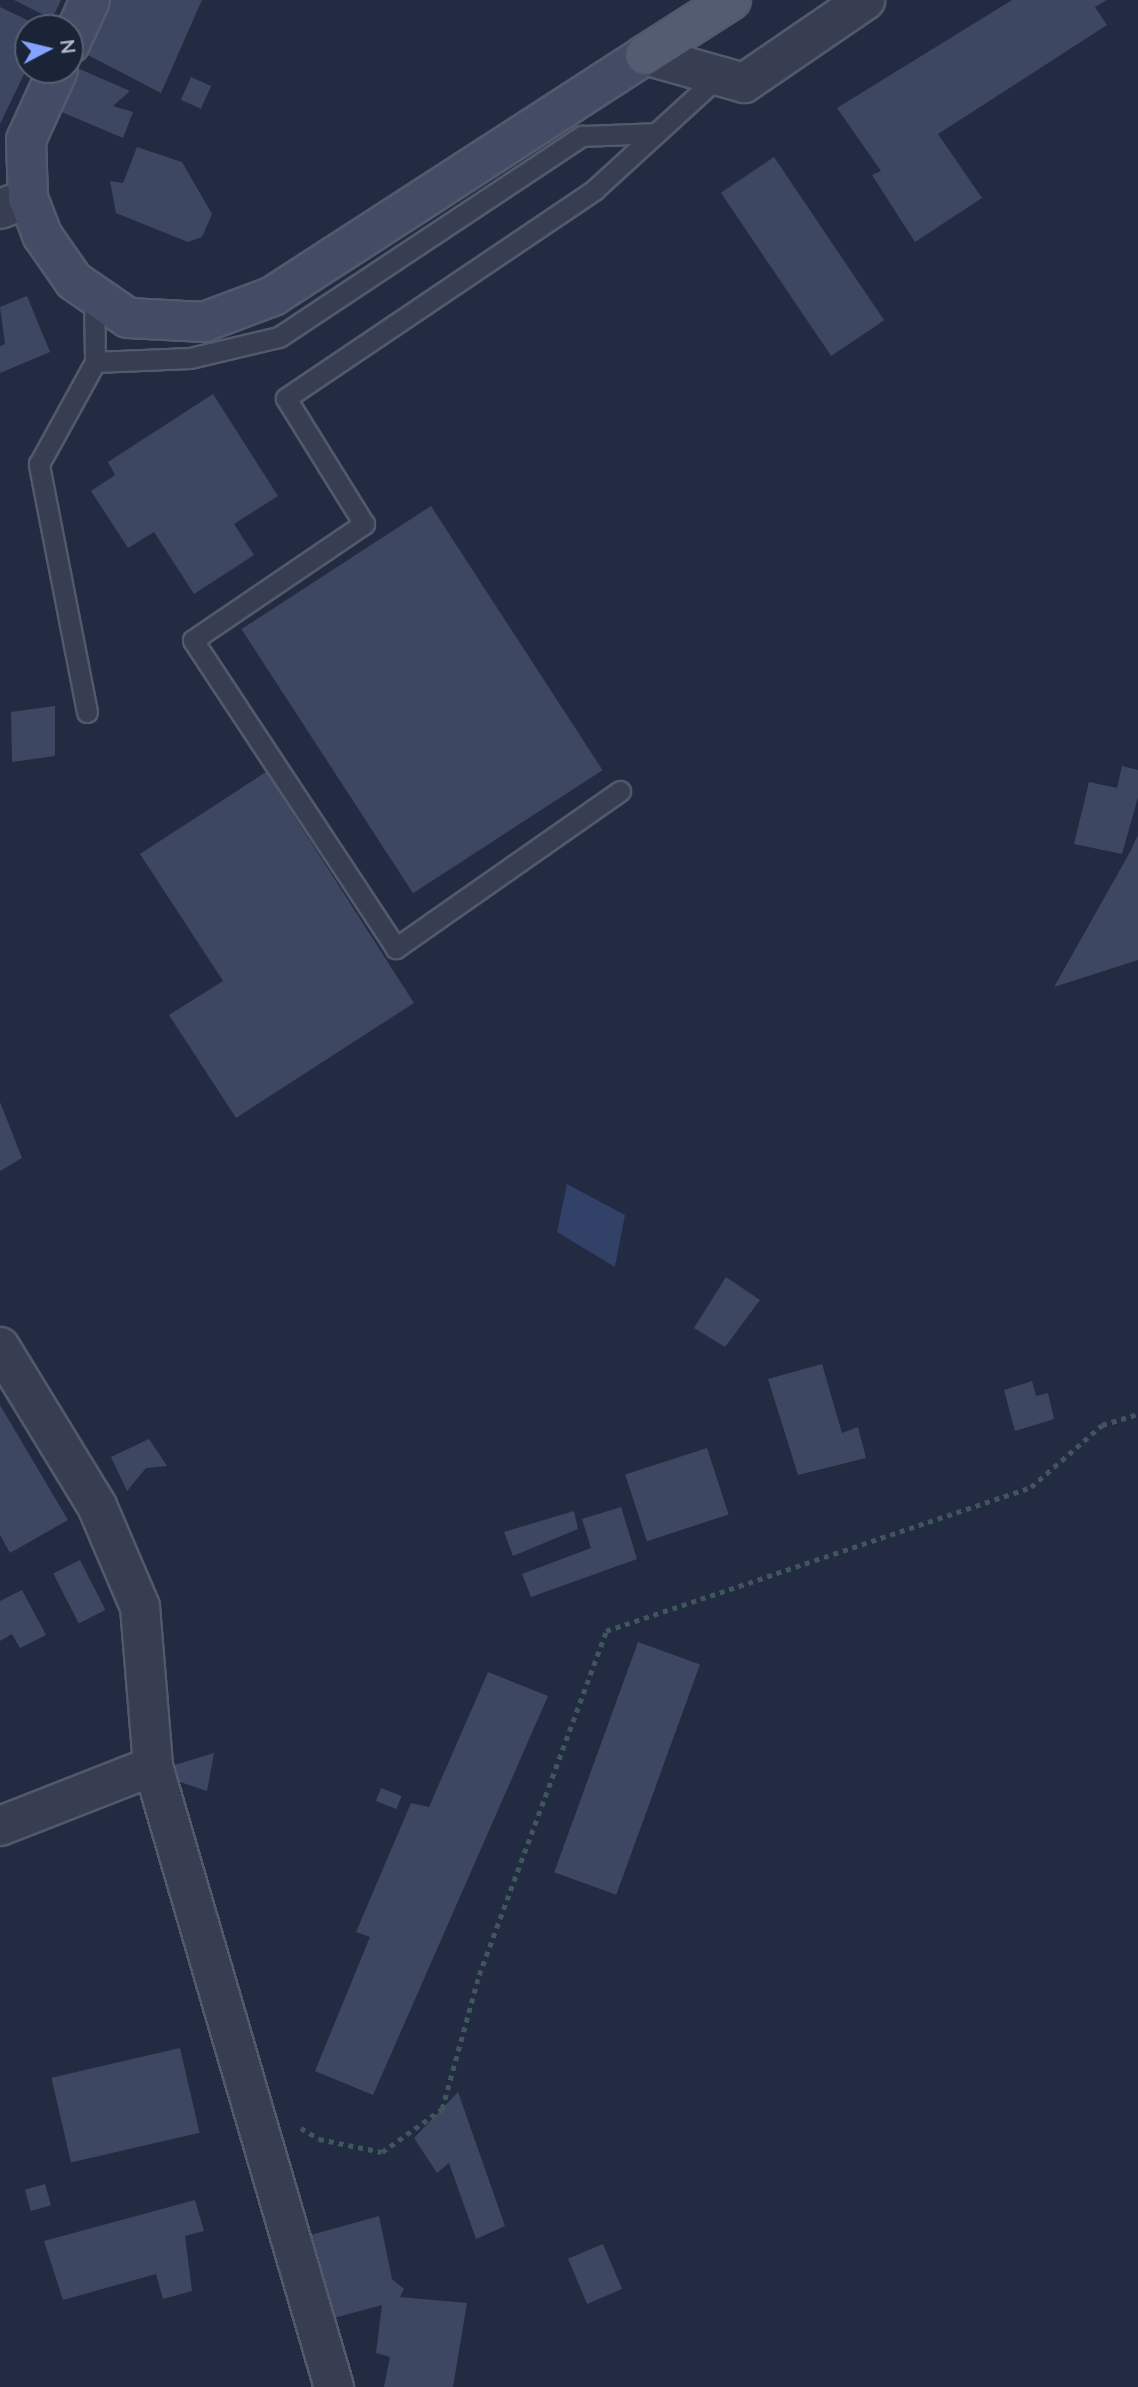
<!DOCTYPE html>
<html>
<head>
<meta charset="utf-8">
<style>
  body { margin:0 }
  #map { position:relative; width:1138px; height:2387px; overflow:hidden; background:#222b41; font-family:Mulish,sans-serif }
  div>[style] { position:absolute }
  [style*='--x'] { left:calc(var(--x)*1px); top:calc(var(--y)*1px); width:calc(var(--w)*1px); rotate:calc(var(--a)*1deg) }
  .water>* { inset:0; background:#324168 }
  .building>* { inset:0; background:#3e4762; transform-origin:0 0 }
  .path>* { height:4.5px; margin-top:-2.25px; transform-origin:0; background:repeating-linear-gradient(90deg,#3f565c 0 5px,transparent 0 10px) }
  .roads { filter:drop-shadow(2px 0 #51596b) drop-shadow(-2px 0 #51596b) drop-shadow(0 2px #51596b) drop-shadow(0 -2px #51596b) }
  .service>* { height:19px; margin:-9.5px; padding:0 9.5px; transform-origin:9.5px; border-radius:9.5px; background:#373e51 }
  .minor>* { height:38px; margin:-19px; padding:0 19px; transform-origin:19px; border-radius:19px; background:#373e51 }
  .tertiary>* { height:38px; margin:-19px; padding:0 19px; transform-origin:19px; border-radius:19px; background:#373e51 }
  .secondary>* { height:38px; margin:-19px; padding:0 19px; transform-origin:19px; border-radius:19px; background:#444b64 }
  .primary>* { height:38px; margin:-19px; padding:0 19px; transform-origin:19px; border-radius:19px; background:#545c71 }
  span { translate:-50% -50%; white-space:nowrap; text-align:center; line-height:1.15; -webkit-text-stroke:5px #1b2336; paint-order:stroke }
  .north { position:absolute; left:14px; top:14px; width:70px; height:70px; box-sizing:border-box; background:#1b2336; border:2px solid #585f72; border-radius:50%; rotate:83deg; font-size:19px; font-weight:700; line-height:28px; text-align:center; color:#b3b9cb }
  .north::after { content:''; display:block; margin:auto; width:24px; height:32px; background:#84a2ff; clip-path:polygon(50% 0,100% 100%,50% 72%,0 100%) }
</style>
</head>
<body>
<div id="map">
  <div class="water">
    <div style="clip-path:polygon(567px 1184px,625px 1215px,615px 1267px,557px 1232px)"></div>
  </div>
  <div class="building">
    <div style="clip-path:polygon(14px 0,61px 0,52px 19px)"></div>
    <div style="clip-path:polygon(108px 0,202px 0,161px 93px,82px 52px)"></div>
    <div style="clip-path:polygon(1012px 0,1107px 0,1095px 7px,1107px 25px,938px 134px,982px 198px,915px 242px,872px 175px,881px 171px,837px 108px)"></div>
    <div style="clip-path:polygon(0 7px,44px 28px,28px 28px,28px 66px,0 124px)"></div>
    <div style="clip-path:polygon(75px 67px,130px 91px,113px 106px,133px 112px,123px 138px,57px 110px)"></div>
    <div style="left:191px;top:77px;width:22px;height:25px;rotate:24deg"></div>
    <div style="clip-path:polygon(137px 147px,182px 162px,212px 214px,202px 237px,188px 242px,116px 213px,110px 181px,123px 183px)"></div>
    <div style="left:774px;top:157px;width:197px;height:64px;rotate:56deg"></div>
    <div style="clip-path:polygon(27px 296px,50px 352px,0 373px,0 346px,5px 344px,0 307px)"></div>
    <div style="clip-path:polygon(213px 394px,278px 496px,234px 524px,254px 555px,194px 594px,154px 532px,128px 548px,91px 491px,115px 475px,108px 462px)"></div>
    <div style="left:431px;top:506px;width:315px;height:226px;rotate:57deg"></div>
    <div style="clip-path:polygon(55px 706px,55px 756px,12px 762px,11px 712px)"></div>
    <div style="clip-path:polygon(1122px 766px,1138px 770px,1138px 797px,1122px 854px,1074px 844px,1089px 782px,1117px 788px)"></div>
    <div style="clip-path:polygon(266px 772px,414px 1003px,236px 1118px,169px 1015px,223px 981px,140px 854px)"></div>
    <div style="clip-path:polygon(1138px 835px,1138px 960px,1054px 987px,1130px 852px)"></div>
    <div style="clip-path:polygon(0 1102px,22px 1158px,0 1171px)"></div>
    <div style="clip-path:polygon(726px 1277px,760px 1300px,725px 1347px,694px 1328px)"></div>
    <div style="clip-path:polygon(822px 1364px,842px 1433px,858px 1427px,866px 1458px,798px 1475px,768px 1379px)"></div>
    <div style="clip-path:polygon(1032px 1381px,1036px 1396px,1048px 1393px,1054px 1419px,1015px 1431px,1004px 1390px)"></div>
    <div style="clip-path:polygon(0 1405px,68px 1520px,10px 1553px,0 1535px)"></div>
    <div style="clip-path:polygon(149px 1439px,167px 1466px,146px 1468px,127px 1491px,111px 1457px)"></div>
    <div style="left:707px;top:1448px;width:70px;height:86px;rotate:72deg"></div>
    <div style="clip-path:polygon(621px 1507px,637px 1559px,531px 1597px,522px 1574px,591px 1548px,582px 1519px)"></div>
    <div style="clip-path:polygon(574px 1511px,578px 1529px,513px 1556px,504px 1532px)"></div>
    <div style="left:80px;top:1560px;width:56px;height:30px;rotate:63deg"></div>
    <div style="clip-path:polygon(22px 1590px,46px 1635px,20px 1648px,12px 1634px,0 1641px,0 1601px)"></div>
    <div style="left:638px;top:1642px;width:66px;height:245px;rotate:20deg"></div>
    <div style="clip-path:polygon(488px 1672px,548px 1696px,373px 2095px,315px 2071px,370px 1937px,356px 1932px,411px 1803px,429px 1807px)"></div>
    <div style="clip-path:polygon(214px 1753px,207px 1791px,174px 1780px,175px 1765px)"></div>
    <div style="left:381px;top:1788px;width:22px;height:14px;rotate:21deg"></div>
    <div style="left:180px;top:2048px;width:87px;height:132px;rotate:77deg"></div>
    <div style="clip-path:polygon(458px 2092px,505px 2226px,476px 2239px,449px 2163px,437px 2173px,414px 2138px)"></div>
    <div style="left:45px;top:2184px;width:22px;height:21px;rotate:74deg"></div>
    <div style="clip-path:polygon(195px 2200px,204px 2231px,185px 2236px,192px 2291px,163px 2299px,156px 2274px,63px 2300px,44px 2241px)"></div>
    <div style="clip-path:polygon(379px 2216px,392px 2279px,404px 2289px,400px 2297px,467px 2303px,453px 2387px,384px 2387px,390px 2357px,376px 2353px,382px 2305px,334px 2318px,311px 2235px)"></div>
    <div style="left:603px;top:2244px;width:49px;height:38px;rotate:67deg"></div>
  </div>
  <div class="path">
    <div style="--x:301;--y:2128;--w:21;--a:31"></div>
    <div style="--x:319;--y:2139;--w:64;--a:11.7"></div>
    <div style="--x:382;--y:2152;--w:74;--a:-35.6"></div>
    <div style="--x:442;--y:2109;--w:139;--a:-74.6"></div>
    <div style="--x:479;--y:1975;--w:367;--a:-69.7"></div>
    <div style="--x:606;--y:1631;--w:449;--a:-18.7"></div>
    <div style="--x:1031;--y:1487;--w:94;--a:-41.1"></div>
    <div style="--x:1102;--y:1425;--w:38;--a:-17"></div>
  </div>
  <div class="roads">
    <div class="service">
      <div style="--x:94;--y:295;--w:67;--a:89.1"></div>
      <div style="--x:87;--y:712;--w:253;--a:-101"></div>
      <div style="--x:39;--y:464;--w:116;--a:-61.2"></div>
      <div style="--x:95;--y:362;--w:95;--a:-2.4"></div>
      <div style="--x:190;--y:358;--w:91;--a:-13.3"></div>
      <div style="--x:279;--y:337;--w:364;--a:-33.6"></div>
      <div style="--x:582;--y:136;--w:74;--a:-2.3"></div>
      <div style="--x:620;--y:791;--w:274;--a:145"></div>
      <div style="--x:396;--y:948;--w:369;--a:-123.4"></div>
      <div style="--x:193;--y:640;--w:207;--a:-34.2"></div>
      <div style="--x:364;--y:524;--w:148;--a:-121.8"></div>
      <div style="--x:286;--y:398;--w:372;--a:-34"></div>
      <div style="--x:594;--y:190;--w:169;--a:-42.4"></div>
    </div>
    <div class="minor">
      <div style="--x:645;--y:55;--w:103;--a:15.8"></div>
      <div style="--x:744;--y:83;--w:147;--a:-34.4"></div>
      <div style="--x:0;--y:1347;--w:186;--a:58.6"></div>
      <div style="--x:97;--y:1506;--w:110;--a:66.9"></div>
      <div style="--x:140;--y:1607;--w:160;--a:85.3"></div>
      <div style="--x:0;--y:1826;--w:164;--a:-21.4"></div>
      <div style="--x:153;--y:1766;--w:647;--a:73.75"></div>
    </div>
    <div class="tertiary">
      <div style="--x:0;--y:209;--w:30;--a:-21"></div>
    </div>
    <div class="secondary">
      <div style="--x:70;--y:44;--w:48;--a:-65.6"></div>
      <div style="--x:58;--y:70;--w:77;--a:114.6"></div>
      <div style="--x:26;--y:140;--w:58;--a:88"></div>
      <div style="--x:28;--y:198;--w:40;--a:69"></div>
      <div style="--x:42;--y:235;--w:56;--a:55.2"></div>
      <div style="--x:74;--y:281;--w:65;--a:34.4"></div>
      <div style="--x:128;--y:318;--w:76;--a:3"></div>
      <div style="--x:204;--y:322;--w:74;--a:-20.6"></div>
      <div style="--x:273;--y:296;--w:443;--a:-32.9"></div>
    </div>
    <div class="primary">
      <div style="--x:645;--y:55;--w:102;--a:-32.6"></div>
    </div>
  </div>
  <div class="north">N</div>
</div>
</body>
</html>
